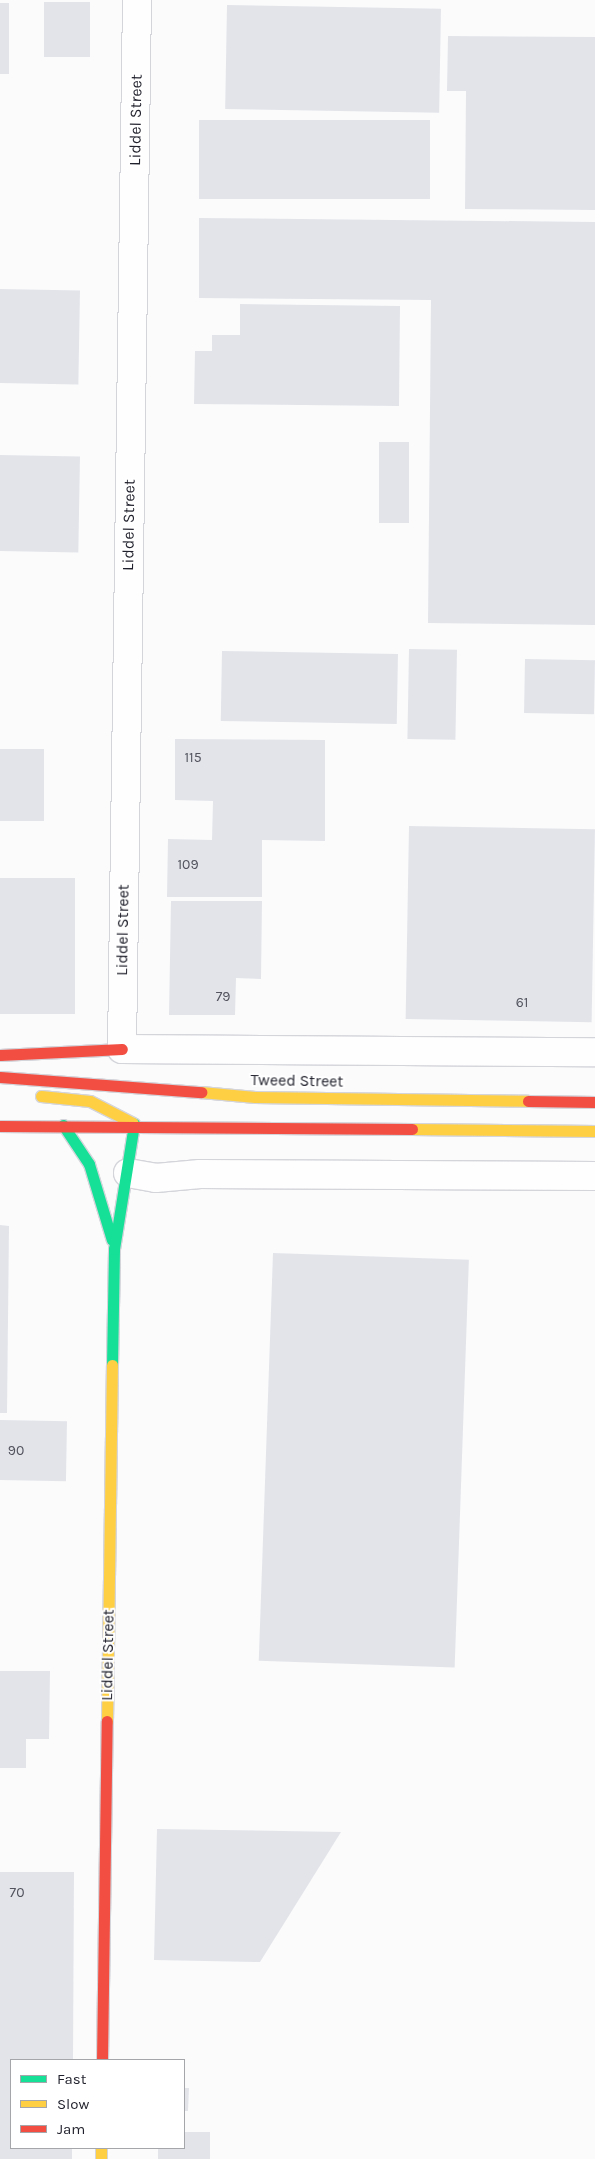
<!DOCTYPE html>
<html>
<head>
<meta charset="utf-8">
<style>
  body { margin:0 }
  #map { position:relative; width:595px; height:2159px; overflow:hidden; background:#fbfbfb; font-family:Karla,sans-serif }
  div>[style] { position:absolute }
  [style*='--x'] { left:calc(var(--x)*1px); top:calc(var(--y)*1px); width:calc(var(--w)*1px); rotate:calc(var(--a)*1deg) }
  .building>* { inset:0; background:#e2e4ea; transform-origin:0 0 }
  .roads { filter:drop-shadow(1px 0 #d4d5db) drop-shadow(-1px 0 #d4d5db) drop-shadow(0 1px #d4d5db) drop-shadow(0 -1px #d4d5db) }
  .street>* { height:28px; margin:-14px; padding:0 14px; transform-origin:14px; border-radius:14px; background:#fefefe }
  .fast>* { height:11px; margin:-5.5px; padding:0 5.5px; transform-origin:5.5px; border-radius:5.5px; background:#16e098 }
  .slow>* { height:11px; margin:-5.5px; padding:0 5.5px; transform-origin:5.5px; border-radius:5.5px; background:#ffcf43 }
  .jam>* { height:11px; margin:-5.5px; padding:0 5.5px; transform-origin:5.5px; border-radius:5.5px; background:#f24e42 }
  span { translate:-50% -50%; white-space:nowrap; text-align:center; line-height:1.15; -webkit-text-stroke:4px #fff; paint-order:stroke }
  .number-label { font-size:14px; color:#52535d }
  .number-label span { -webkit-text-stroke-width:0 }
  .street-label { font-size:16px; color:#1f202b }
  .legend { position:absolute; left:10px; top:2059px; width:175px; height:90px; box-sizing:border-box; background:#fff; border:1px solid #a5a6aa; margin:0; padding:6px 9px; list-style:none; font-size:15px; color:#1f202b }
  .legend li { display:flex; align-items:center; gap:10px; height:25px }
  .legend b { width:25px; border:1px solid #a5a6aa }
</style>
</head>
<body>
<div id="map">
  <div class="building">
    <div style="left:44px;top:2px;width:46px;height:55px"></div>
    <div style="left:0;top:3px;width:9px;height:71px"></div>
    <div style="left:227px;top:5px;width:214px;height:104px;rotate:1deg"></div>
    <div style="clip-path:polygon(448px 36px,595px 37px,595px 210px,465px 209px,466px 91px,447px 91px)"></div>
    <div style="left:199px;top:120px;width:231px;height:79px"></div>
    <div style="clip-path:polygon(199px 218px,595px 222px,595px 625px,428px 623px,431px 300px,199px 298px)"></div>
    <div style="left:0;top:289px;width:80px;height:94px;rotate:1deg"></div>
    <div style="clip-path:polygon(240px 304px,400px 306px,399px 406px,194px 404px,195px 351px,212px 351px,212px 335px,240px 335px)"></div>
    <div style="left:379px;top:442px;width:30px;height:81px"></div>
    <div style="left:0;top:455px;width:80px;height:96px;rotate:1deg"></div>
    <div style="left:409px;top:649px;width:48px;height:90px;rotate:1deg"></div>
    <div style="left:222px;top:651px;width:176px;height:70px;rotate:1deg"></div>
    <div style="left:525px;top:659px;width:70px;height:54px;rotate:1deg"></div>
    <div style="clip-path:polygon(175px 739px,325px 740px,325px 841px,262px 840px,262px 897px,167px 897px,168px 839px,212px 840px,213px 801px,175px 800px)"></div>
    <div style="left:0;top:749px;width:44px;height:72px"></div>
    <div style="left:409px;top:826px;width:186px;height:193px;rotate:1deg"></div>
    <div style="left:0;top:878px;width:75px;height:136px"></div>
    <div style="clip-path:polygon(171px 901px,262px 901px,261px 979px,236px 978px,235px 1015px,169px 1015px)"></div>
    <div style="clip-path:polygon(0 1225px,9px 1226px,7px 1413px,0 1413px)"></div>
    <div style="left:273px;top:1253px;width:196px;height:408px;rotate:2deg"></div>
    <div style="left:0;top:1420px;width:67px;height:60px;rotate:1deg"></div>
    <div style="clip-path:polygon(0 1671px,50px 1671px,49px 1739px,26px 1739px,26px 1768px,0 1768px)"></div>
    <div style="clip-path:polygon(157px 1829px,341px 1832px,260px 1962px,154px 1960px)"></div>
    <div style="clip-path:polygon(0 1872px,74px 1872px,73px 2060px,11px 2060px,11px 2148px,72px 2148px,72px 2159px,0 2159px)"></div>
    <div style="clip-path:polygon(184px 2088px,189px 2088px,188px 2111px,184px 2111px)"></div>
    <div style="clip-path:polygon(184px 2132px,210px 2132px,210px 2159px,158px 2159px,158px 2148px,184px 2148px)"></div>
  </div>
  <div class="roads">
    <div class="street">
      <div style="--x:137;--y:0;--w:1049;--a:90.82"></div>
      <div style="--x:122;--y:1049;--w:473;--a:0.4"></div>
      <div style="--x:128;--y:1173;--w:28;--a:10"></div>
      <div style="--x:156;--y:1178;--w:44;--a:-5.2"></div>
      <div style="--x:200;--y:1174;--w:395;--a:0.3"></div>
    </div>
    <div class="fast">
      <div style="--x:63;--y:1125;--w:47;--a:56.3"></div>
      <div style="--x:89;--y:1164;--w:79;--a:73.2"></div>
      <div style="--x:112;--y:1365;--w:116;--a:-89"></div>
      <div style="--x:114;--y:1249;--w:127;--a:-80.9"></div>
    </div>
    <div class="slow">
      <div style="--x:201;--y:1092;--w:54;--a:5.3"></div>
      <div style="--x:255;--y:1097;--w:273;--a:0.8"></div>
      <div style="--x:41;--y:1096;--w:49;--a:5.8"></div>
      <div style="--x:90;--y:1101;--w:48;--a:27.1"></div>
      <div style="--x:412;--y:1129;--w:183;--a:0.6"></div>
      <div style="--x:107;--y:1721;--w:356;--a:-89.2"></div>
      <div style="--x:101;--y:2148;--w:11;--a:90"></div>
    </div>
    <div class="jam">
      <div style="--x:0;--y:1055;--w:122;--a:-2.8"></div>
      <div style="--x:0;--y:1077;--w:202;--a:4.3"></div>
      <div style="--x:528;--y:1101;--w:67;--a:0.9"></div>
      <div style="--x:0;--y:1126;--w:412;--a:0.4"></div>
      <div style="--x:102;--y:2060;--w:339;--a:-89.2"></div>
    </div>
  </div>
  <div class="number-label">
    <span style="left:193px;top:758px">115</span>
    <span style="left:188px;top:865px">109</span>
    <span style="left:223px;top:997px">79</span>
    <span style="left:522px;top:1003px">61</span>
    <span style="left:16px;top:1451px">90</span>
    <span style="left:17px;top:1893px">70</span>
  </div>
  <div class="street-label">
    <span style="left:136px;top:120px;rotate:-89deg">Liddel Street</span>
    <span style="left:129px;top:525px;rotate:-89deg">Liddel Street</span>
    <span style="left:123px;top:930px;rotate:-89deg">Liddel Street</span>
    <span style="left:297px;top:1081px;rotate:1deg">Tweed Street</span>
    <span style="left:108px;top:1655px;rotate:-89deg">Liddel Street</span>
  </div>
  <ul class="legend">
  <li><b style="height:6px;background:#16e098"></b>Fast</li>
  <li><b style="height:6px;background:#ffcf43"></b>Slow</li>
  <li><b style="height:6px;background:#f24e42"></b>Jam</li>
  </ul>
</div>
</body>
</html>
